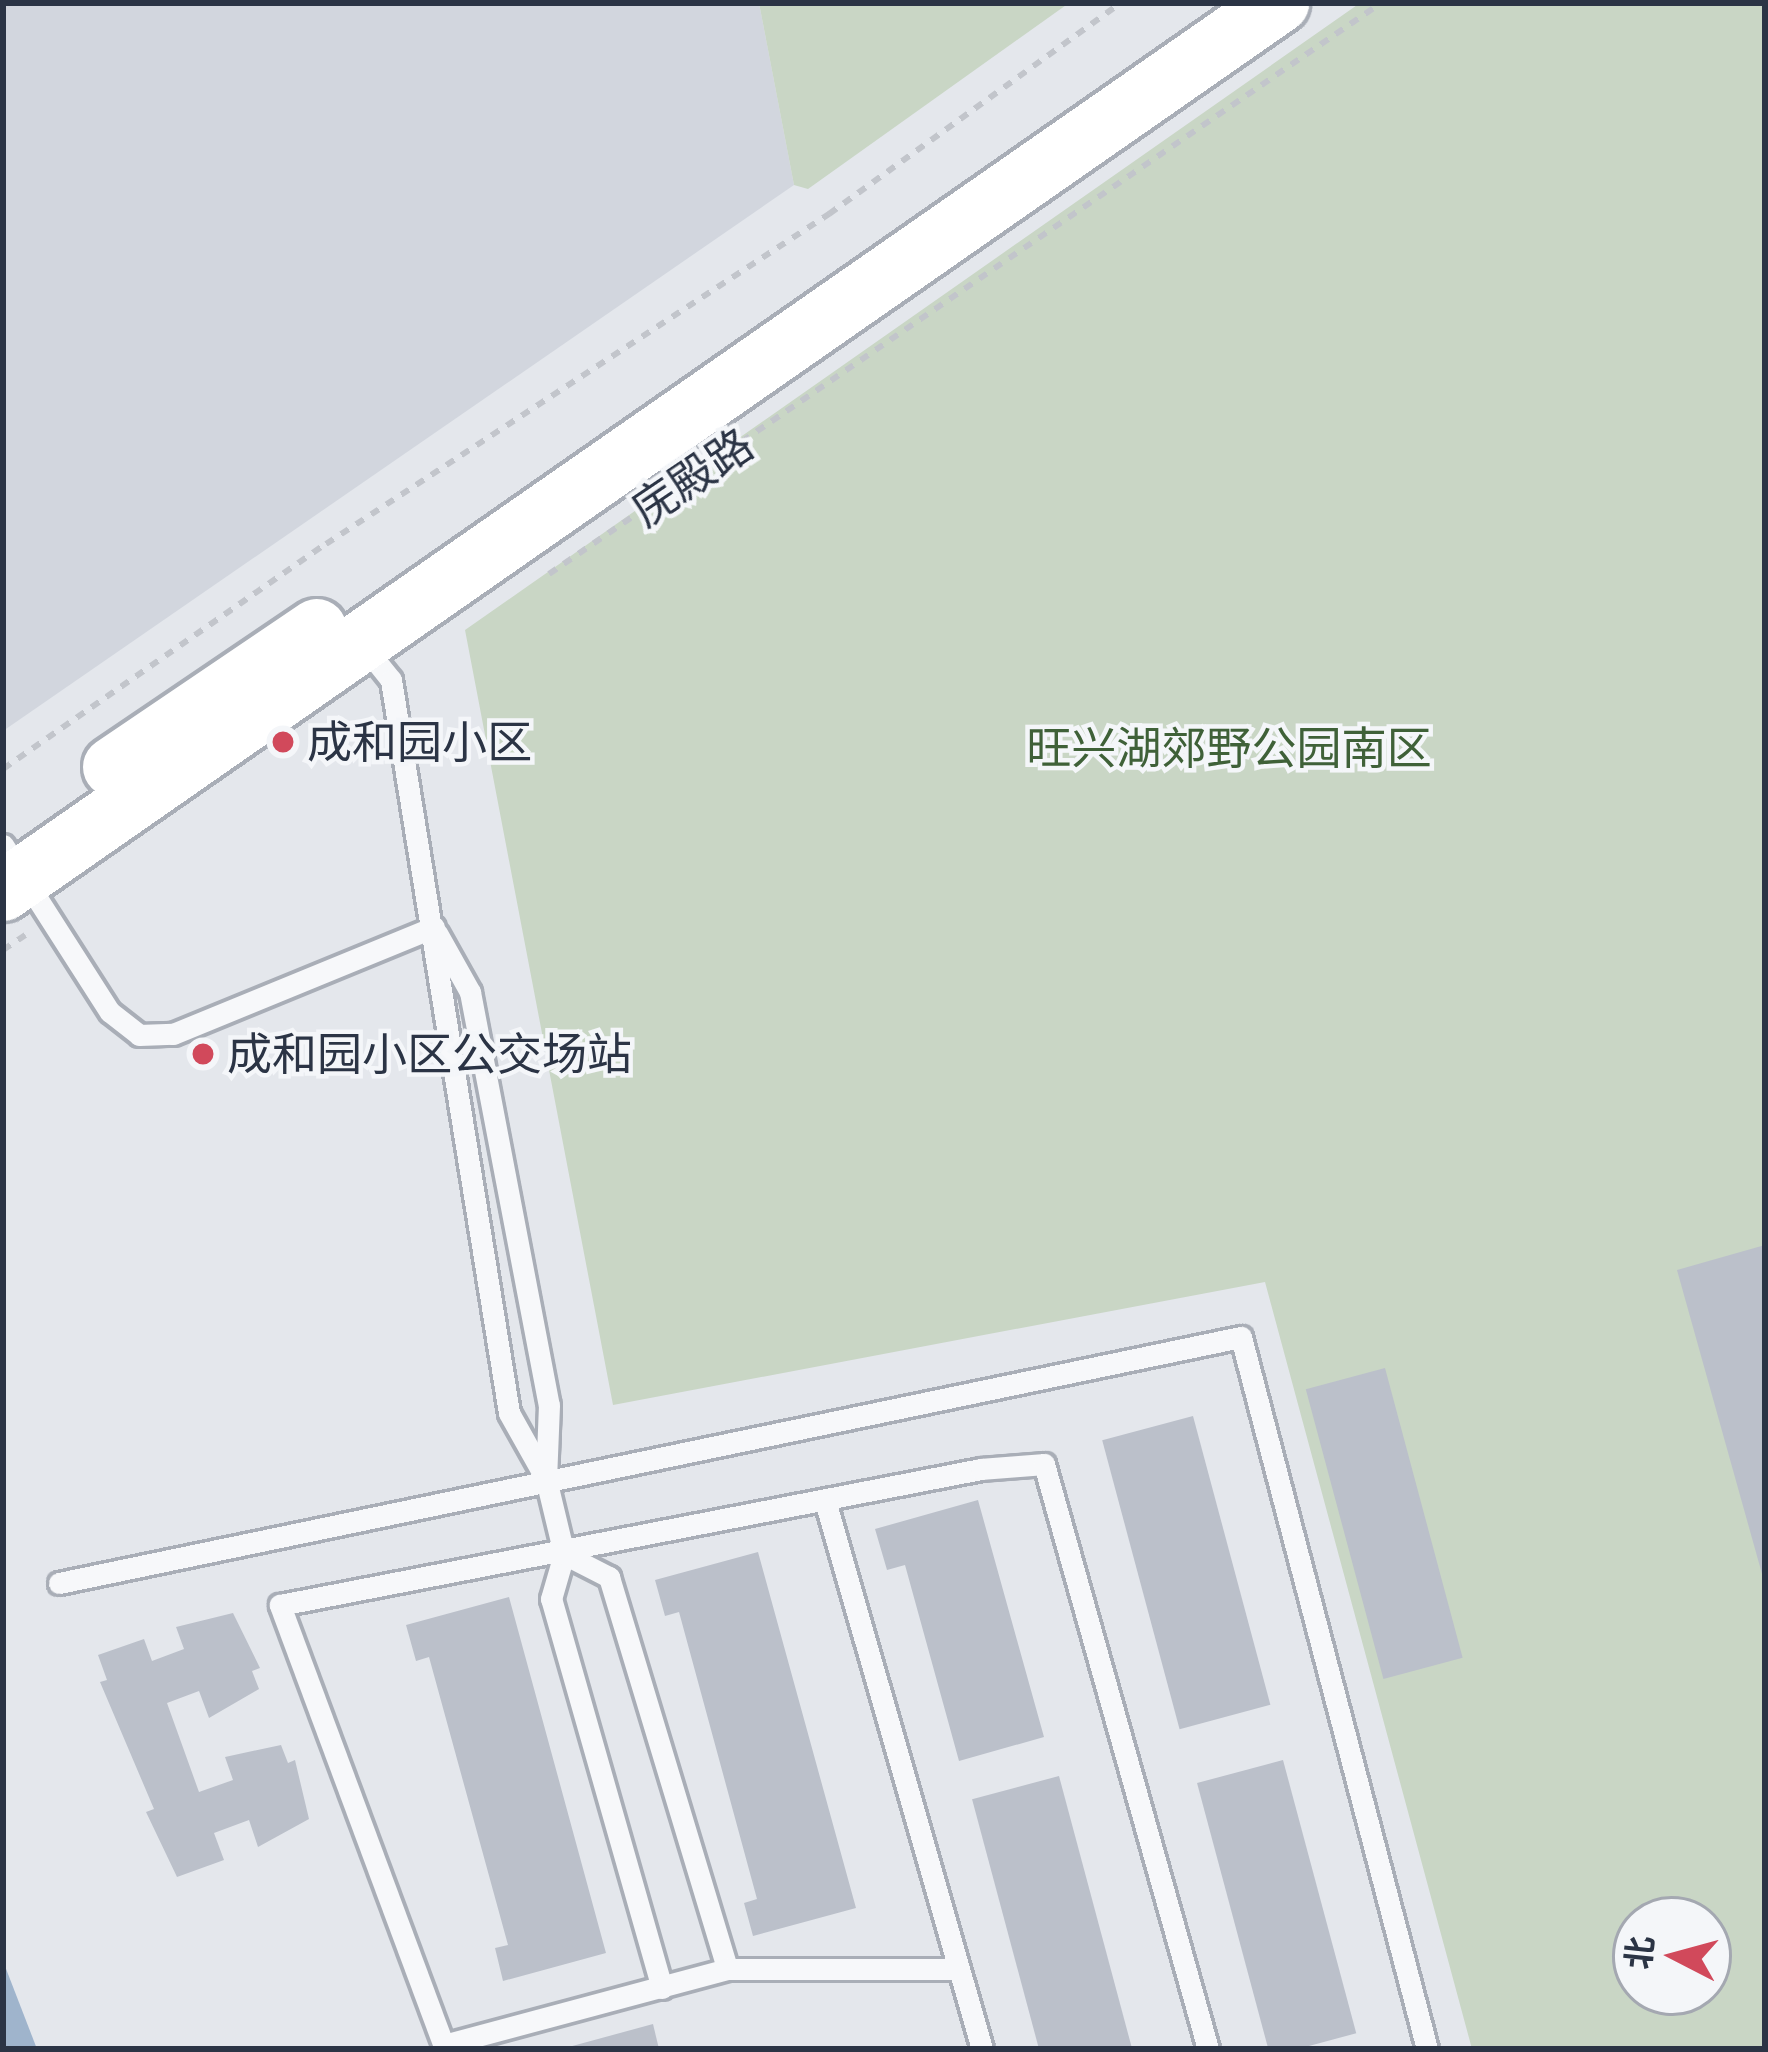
<!DOCTYPE html>
<html>
<head>
<meta charset="utf-8">
<style>
  body { margin:0 }
  #map { position:relative; width:1768px; height:2052px; overflow:hidden; background:#e4e7ec; font-family:"Titillium Web","Noto Sans SC",sans-serif }
  div>[style] { position:absolute }
  [style*='--x'] { left:calc(var(--x)*1px); top:calc(var(--y)*1px); width:calc(var(--w)*1px); rotate:calc(var(--a)*1deg) }
  .built>* { inset:0; background:#d2d6de }
  .green>* { inset:0; background:#c9d6c5 }
  .water>* { inset:0; background:#9fb4cc }
  .building>* { inset:0; background:#bbc0ca; transform-origin:0 0 }
  .path>* { height:6px; margin-top:-3px; transform-origin:0; background:repeating-linear-gradient(90deg,#c2c5cb 0 9px,transparent 0 18px) }
  .roads { filter:drop-shadow(3px 0 #a9aeb7) drop-shadow(-3px 0 #a9aeb7) drop-shadow(0 3px #a9aeb7) drop-shadow(0 -3px #a9aeb7) }
  .service>* { height:21px; margin:-10.5px; padding:0 10.5px; transform-origin:10.5px; border-radius:10.5px; background:#f7f8fa }
  .secondary>* { height:60px; margin:-30px; padding:0 30px; transform-origin:30px; border-radius:30px; background:#fff }
  .dots>* { width:33px; height:33px; translate:-50% -50%; box-sizing:border-box; border:6px solid #f4f6f9; border-radius:50% }
  span { translate:-50% -50%; white-space:nowrap; text-align:center; line-height:1.15; -webkit-text-stroke:9px #f4f6f9; paint-order:stroke }
  .street-label { font-size:45px; color:#2b3445 }
  .poi-label { font-size:45px; color:#2b3445 }
  .left { translate:0 -50%; text-align:left }
  .park-label { font-size:45px; color:#3f6138 }
  .frame { position:absolute; inset:0; border:6px solid #2b3445; pointer-events:none }
  .north { position:absolute; left:1612px; top:1896px; width:120px; height:120px; box-sizing:border-box; background:#f4f6f9; border:3px solid #a4a8b1; border-radius:50%; rotate:276deg; font-size:33px; font-weight:700; line-height:48px; text-align:center; color:#2b3445 }
  .north::after { content:''; display:block; margin:auto; width:42px; height:54px; background:#d1495b; clip-path:polygon(50% 0,100% 100%,50% 72%,0 100%) }
</style>
</head>
<body>
<div id="map">
  <div class="built">
    <div style="clip-path:polygon(3px 3px,759px 3px,794px 185px,3px 731px)"></div>
  </div>
  <div class="green">
    <div style="clip-path:polygon(759px 3px,1069px 3px,808px 189px,794px 185px)"></div>
    <div style="clip-path:polygon(evenodd,1360px 3px,1765px 3px,1765px 2049px,1472px 2049px,1265px 1282px,613px 1405px,465px 630px,1360px 3px,1636px 1920px,1708px 1920px,1708px 1992px,1636px 1992px,1636px 1920px)"></div>
  </div>
  <div class="water">
    <div style="clip-path:polygon(3px 1961px,37px 2049px,3px 2049px)"></div>
  </div>
  <div class="building">
    <div style="clip-path:polygon(1765px 1245px,1765px 1581px,1764px 1581px,1677px 1270px)"></div>
    <div style="left:1385px;top:1368px;width:300px;height:82px;rotate:75deg"></div>
    <div style="left:1193px;top:1416px;width:299px;height:94px;rotate:75deg"></div>
    <div style="clip-path:polygon(978px 1500px,1044px 1737px,959px 1761px,905px 1565px,887px 1570px,875px 1529px)"></div>
    <div style="clip-path:polygon(758px 1552px,856px 1908px,753px 1936px,744px 1903px,757px 1899px,679px 1612px,665px 1616px,655px 1580px)"></div>
    <div style="clip-path:polygon(509px 1597px,606px 1953px,503px 1981px,495px 1948px,508px 1945px,429px 1657px,416px 1661px,406px 1625px)"></div>
    <div style="clip-path:polygon(233px 1613px,260px 1668px,252px 1671px,259px 1689px,209px 1718px,199px 1691px,167px 1703px,199px 1792px,233px 1780px,225px 1757px,281px 1745px,288px 1763px,295px 1760px,309px 1819px,258px 1847px,249px 1820px,214px 1833px,224px 1860px,177px 1877px,146px 1812px,154px 1809px,100px 1682px,107px 1680px,98px 1655px,144px 1639px,152px 1661px,184px 1649px,176px 1627px)"></div>
    <div style="left:1283px;top:1760px;width:283px;height:89px;rotate:75deg"></div>
    <div style="left:1059px;top:1776px;width:283px;height:90px;rotate:75deg"></div>
    <div style="clip-path:polygon(653px 2024px,659px 2049px,565px 2049px,565px 2048px)"></div>
  </div>
  <div class="path">
    <div style="--x:549;--y:574;--w:1009;--a:-34.46"></div>
    <div style="--x:3;--y:769;--w:394;--a:-34.9"></div>
    <div style="--x:326;--y:544;--w:602;--a:-33.27"></div>
    <div style="--x:829;--y:214;--w:359;--a:-35.9"></div>
    <div style="--x:3;--y:950;--w:27;--a:-34"></div>
  </div>
  <div class="roads">
    <div class="service">
      <div style="--x:363;--y:645;--w:45;--a:51.3"></div>
      <div style="--x:391;--y:680;--w:742;--a:80.85"></div>
      <div style="--x:509;--y:1413;--w:76;--a:60.7"></div>
      <div style="--x:546;--y:1479;--w:77;--a:76.5"></div>
      <div style="--x:3;--y:845;--w:198;--a:57.4"></div>
      <div style="--x:110;--y:1012;--w:37;--a:38"></div>
      <div style="--x:139;--y:1035;--w:34;--a:-2"></div>
      <div style="--x:173;--y:1034;--w:282;--a:-22.3"></div>
      <div style="--x:437;--y:933;--w:68;--a:60.8"></div>
      <div style="--x:470;--y:992;--w:420;--a:79.2"></div>
      <div style="--x:549;--y:1405;--w:74;--a:92.3"></div>
      <div style="--x:826;--y:1504;--w:567;--a:74.03"></div>
      <div style="--x:59;--y:1583;--w:1207;--a:-11.76"></div>
      <div style="--x:1241;--y:1337;--w:736;--a:75.36"></div>
      <div style="--x:662;--y:1988;--w:405;--a:-105.9"></div>
      <div style="--x:551;--y:1599;--w:47;--a:-73.9"></div>
      <div style="--x:564;--y:1554;--w:51;--a:27.1"></div>
      <div style="--x:609;--y:1577;--w:409;--a:73.2"></div>
      <div style="--x:444;--y:2045;--w:293;--a:-15"></div>
      <div style="--x:727;--y:1969;--w:232;--a:0"></div>
      <div style="--x:445;--y:2049;--w:474;--a:-110.4"></div>
      <div style="--x:280;--y:1605;--w:714;--a:-10.98"></div>
      <div style="--x:981;--y:1469;--w:63;--a:-4.5"></div>
      <div style="--x:1044;--y:1464;--w:608;--a:74.34"></div>
    </div>
    <div class="secondary">
      <div style="--x:113;--y:767;--w:246;--a:-34.1"></div>
      <div style="--x:3;--y:891;--w:1555;--a:-34.84"></div>
    </div>
  </div>
  <div class="dots">
    <div style="left:283px;top:742px;background:#d1495b"></div>
    <div style="left:203px;top:1054px;background:#d1495b"></div>
  </div>
  <div class="street-label">
    <span style="left:692px;top:477px;rotate:-34deg">庑殿路</span>
  </div>
  <div class="poi-label">
    <span class="left" style="left:307px;top:742px">成和园小区</span>
    <span class="left" style="left:227px;top:1054px">成和园小区公交场站</span>
  </div>
  <div class="park-label">
    <span style="left:1229px;top:748px">旺兴湖郊野公园南区</span>
  </div>
  <div class="frame"></div>
  <div class="north">北</div>
</div>
</body>
</html>
